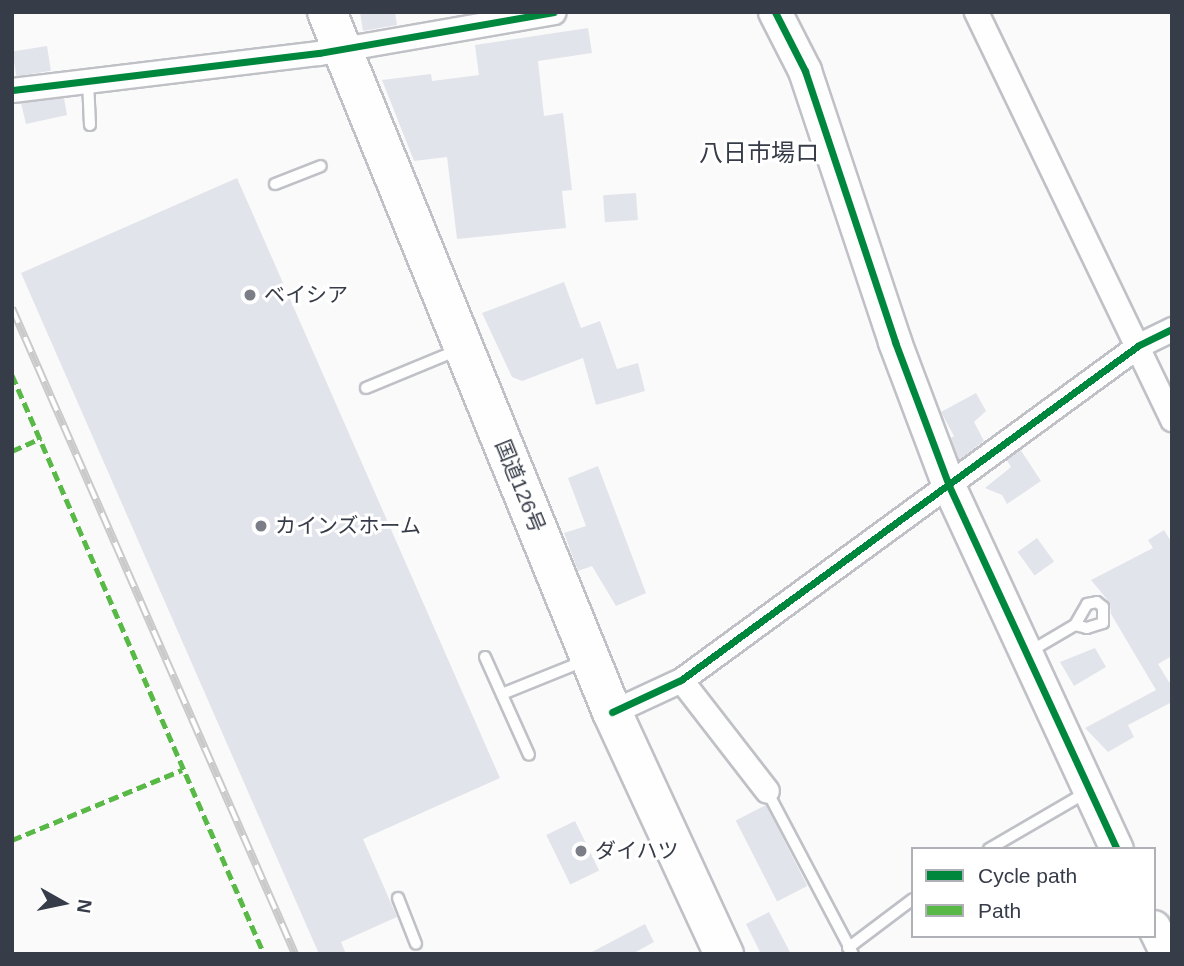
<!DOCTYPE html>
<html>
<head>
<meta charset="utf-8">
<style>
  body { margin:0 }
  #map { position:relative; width:1184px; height:966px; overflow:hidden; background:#fafafa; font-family:Helvetica,"Noto Sans JP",sans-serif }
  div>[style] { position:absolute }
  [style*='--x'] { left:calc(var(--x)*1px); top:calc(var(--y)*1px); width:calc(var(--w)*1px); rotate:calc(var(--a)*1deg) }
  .building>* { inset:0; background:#e1e4ea; transform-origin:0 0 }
  .roads { filter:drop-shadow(2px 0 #bfc1c6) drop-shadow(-2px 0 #bfc1c6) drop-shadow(0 2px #bfc1c6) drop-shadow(0 -2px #bfc1c6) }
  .lane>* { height:10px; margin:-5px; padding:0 5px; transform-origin:5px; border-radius:5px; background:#fefefe }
  .street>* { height:23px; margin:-11.5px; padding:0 11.5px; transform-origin:11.5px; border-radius:11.5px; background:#fefefe }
  .secondary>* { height:32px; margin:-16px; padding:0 16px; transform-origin:16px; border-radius:16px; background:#fefefe }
  .highway>* { height:38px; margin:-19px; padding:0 19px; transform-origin:19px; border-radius:19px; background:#fefefe }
  .rail>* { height:8px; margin-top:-4px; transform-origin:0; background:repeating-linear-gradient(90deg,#fff 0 16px,#cacacb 0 32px); box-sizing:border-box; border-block:2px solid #cacacb }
  .quiet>* { height:5px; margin-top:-2.5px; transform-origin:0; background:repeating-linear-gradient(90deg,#58b947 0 10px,transparent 0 15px) }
  .cycleway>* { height:7px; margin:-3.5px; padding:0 3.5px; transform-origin:3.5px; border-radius:3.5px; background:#00873e }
  .dots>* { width:19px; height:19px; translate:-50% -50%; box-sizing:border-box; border:4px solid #fff; border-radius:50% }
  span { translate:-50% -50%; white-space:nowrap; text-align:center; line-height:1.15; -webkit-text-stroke:6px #fff; paint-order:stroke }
  .poi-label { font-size:21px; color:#363c48 }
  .left { translate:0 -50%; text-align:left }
  .street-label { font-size:21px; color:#363c48 }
  .quarter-label { font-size:24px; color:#363c48 }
  .frame { position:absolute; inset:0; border:14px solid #363c48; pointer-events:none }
  .legend { position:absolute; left:911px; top:847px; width:245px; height:91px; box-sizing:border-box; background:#fff; border:2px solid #afb1b6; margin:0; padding:9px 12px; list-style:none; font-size:21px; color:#363c48 }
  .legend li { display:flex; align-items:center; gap:14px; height:35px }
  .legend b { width:35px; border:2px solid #afb1b6 }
  .north { position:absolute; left:28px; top:868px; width:70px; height:70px; -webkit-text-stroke:5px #fff; paint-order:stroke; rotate:99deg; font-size:19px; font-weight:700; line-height:28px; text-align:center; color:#363c48 }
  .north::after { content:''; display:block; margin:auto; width:24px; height:32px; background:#363c48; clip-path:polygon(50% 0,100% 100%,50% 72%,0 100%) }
</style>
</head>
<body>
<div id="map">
  <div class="building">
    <div style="clip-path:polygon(360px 12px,395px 12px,397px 25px,363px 31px)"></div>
    <div style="clip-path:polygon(588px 28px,592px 53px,538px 61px,544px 116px,563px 113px,572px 190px,562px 191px,566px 228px,457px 239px,447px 157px,414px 161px,382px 80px,431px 74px,432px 81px,479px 75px,475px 45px)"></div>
    <div style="left:47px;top:46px;width:25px;height:35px;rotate:81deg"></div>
    <div style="clip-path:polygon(64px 98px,67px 115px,26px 124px,21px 103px)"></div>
    <div style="clip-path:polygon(237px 178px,500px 778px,363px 839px,397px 917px,341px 942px,346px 954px,319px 954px,21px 273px)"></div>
    <div style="left:636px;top:193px;width:27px;height:33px;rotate:86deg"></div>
    <div style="clip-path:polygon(564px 282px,581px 328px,600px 321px,617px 369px,638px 363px,645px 391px,596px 405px,583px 358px,522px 381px,512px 377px,482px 313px)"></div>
    <div style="clip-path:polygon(976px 393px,986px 411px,974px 422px,984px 441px,959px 460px,951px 438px,954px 436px,941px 412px)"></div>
    <div style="clip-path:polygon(1020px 449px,1041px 481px,1007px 504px,1002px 495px,985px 488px,1011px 467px,1006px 459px)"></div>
    <div style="clip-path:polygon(598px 466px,646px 593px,616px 606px,592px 566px,578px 571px,564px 533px,586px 526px,568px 478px)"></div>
    <div style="clip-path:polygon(1164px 530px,1172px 543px,1172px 656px,1158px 664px,1169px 682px,1172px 681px,1172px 702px,1128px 725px,1134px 737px,1108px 752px,1085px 728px,1156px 690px,1111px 614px,1110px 603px,1091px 580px,1153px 548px,1148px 540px)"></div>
    <div style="left:1037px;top:538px;width:29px;height:24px;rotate:54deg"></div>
    <div style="clip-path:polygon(1095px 648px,1106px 667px,1074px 686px,1060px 662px)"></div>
    <div style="left:766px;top:805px;width:91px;height:34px;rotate:63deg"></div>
    <div style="left:575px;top:821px;width:55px;height:32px;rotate:64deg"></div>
    <div style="clip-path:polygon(769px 912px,791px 954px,761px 954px,746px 924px)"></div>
    <div style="clip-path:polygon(645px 924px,654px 942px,632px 954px,588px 954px)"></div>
  </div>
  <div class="roads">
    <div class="lane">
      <div style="--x:88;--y:81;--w:44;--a:87.4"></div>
      <div style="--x:275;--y:184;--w:49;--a:-21.4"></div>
      <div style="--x:366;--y:388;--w:100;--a:-22.4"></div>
      <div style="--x:1029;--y:652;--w:53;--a:-30.4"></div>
      <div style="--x:1075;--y:625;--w:24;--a:-60"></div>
      <div style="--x:1087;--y:604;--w:10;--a:-11"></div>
      <div style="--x:1097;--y:602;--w:8;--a:40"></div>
      <div style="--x:1103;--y:607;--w:16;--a:90"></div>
      <div style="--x:1103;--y:623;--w:17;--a:163"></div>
      <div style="--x:1087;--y:628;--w:12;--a:-166"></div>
      <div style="--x:485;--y:657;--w:107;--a:65.8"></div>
      <div style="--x:502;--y:694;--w:88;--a:-21.9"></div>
      <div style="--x:767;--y:791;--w:184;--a:62.2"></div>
      <div style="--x:989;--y:849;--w:113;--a:-30.2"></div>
      <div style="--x:398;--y:898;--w:49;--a:68.6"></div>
      <div style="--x:848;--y:948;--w:81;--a:-37"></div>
    </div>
    <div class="street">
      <div style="--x:976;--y:12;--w:452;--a:64.3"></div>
      <div style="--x:12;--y:90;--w:309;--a:-6.9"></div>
      <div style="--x:319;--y:53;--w:238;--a:-9.9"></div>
      <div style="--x:681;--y:680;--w:140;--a:52.2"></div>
      <div style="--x:612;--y:712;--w:76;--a:-24.9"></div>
      <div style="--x:681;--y:680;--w:567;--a:-36.18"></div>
      <div style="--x:1139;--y:345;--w:37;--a:-26"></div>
    </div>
    <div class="secondary">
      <div style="--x:775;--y:12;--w:66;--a:63"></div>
      <div style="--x:805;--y:71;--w:286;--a:71.6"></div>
      <div style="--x:895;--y:342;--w:154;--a:69.4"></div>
      <div style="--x:949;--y:486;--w:400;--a:65.2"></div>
      <div style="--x:1154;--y:927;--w:30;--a:64"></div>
    </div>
    <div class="highway">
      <div style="--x:327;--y:12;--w:756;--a:67.85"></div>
      <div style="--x:612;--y:712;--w:267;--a:65.2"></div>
    </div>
  </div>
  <div class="rail">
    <div style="--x:12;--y:308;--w:705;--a:66.34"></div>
  </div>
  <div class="quiet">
    <div style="--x:12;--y:375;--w:631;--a:66.48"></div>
    <div style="--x:12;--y:451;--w:32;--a:-24"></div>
    <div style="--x:12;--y:840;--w:184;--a:-22.4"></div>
  </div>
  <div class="cycleway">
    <div style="--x:775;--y:12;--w:66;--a:63"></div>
    <div style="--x:805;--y:71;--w:286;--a:71.6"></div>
    <div style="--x:895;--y:342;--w:154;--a:69.4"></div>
    <div style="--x:949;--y:486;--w:400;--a:65.2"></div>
    <div style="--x:12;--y:90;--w:309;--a:-6.9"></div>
    <div style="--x:319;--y:53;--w:238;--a:-9.9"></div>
    <div style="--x:612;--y:712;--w:76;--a:-24.9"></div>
    <div style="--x:681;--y:680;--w:567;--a:-36.18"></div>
    <div style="--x:1139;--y:345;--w:37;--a:-26"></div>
  </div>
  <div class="dots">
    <div style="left:250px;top:295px;background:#7b7e86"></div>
    <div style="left:261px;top:526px;background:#7b7e86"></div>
    <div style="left:581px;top:851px;background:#7b7e86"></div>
  </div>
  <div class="poi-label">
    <span class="left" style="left:264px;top:295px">ベイシア</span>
    <span class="left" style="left:275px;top:526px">カインズホーム</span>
    <span class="left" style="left:595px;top:851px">ダイハツ</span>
  </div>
  <div class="street-label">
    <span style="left:520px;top:486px;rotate:68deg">国道126号</span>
  </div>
  <div class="quarter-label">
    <span style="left:759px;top:153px">八日市場ロ</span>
  </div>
  <div class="frame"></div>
  <ul class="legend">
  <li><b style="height:9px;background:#00873e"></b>Cycle path</li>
  <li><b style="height:9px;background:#58b947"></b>Path</li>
  </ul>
  <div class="north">N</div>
</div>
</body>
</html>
